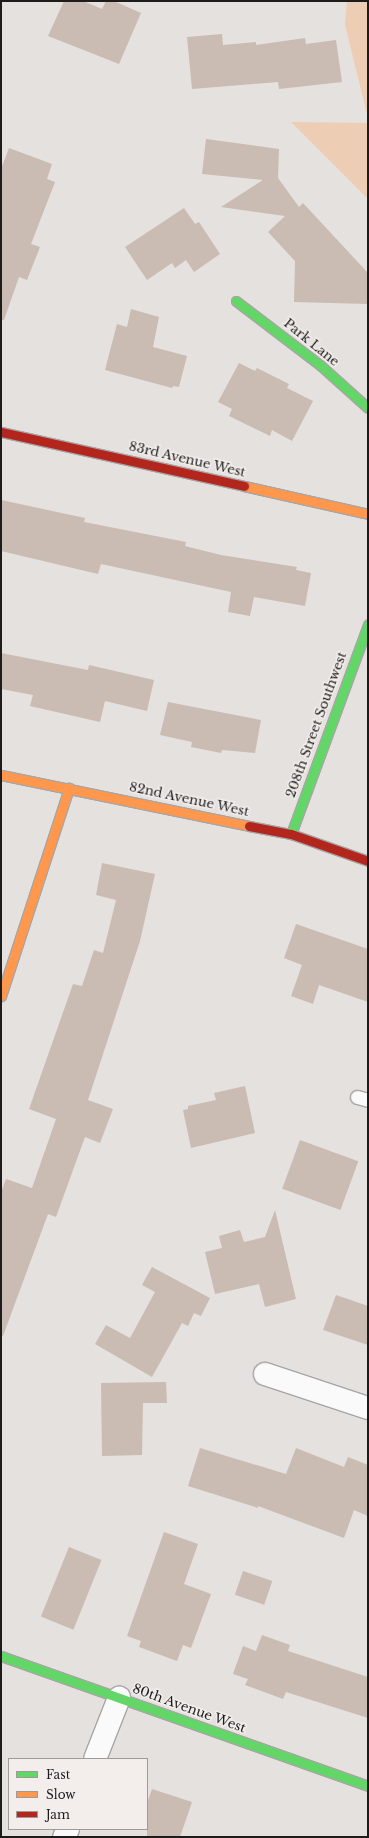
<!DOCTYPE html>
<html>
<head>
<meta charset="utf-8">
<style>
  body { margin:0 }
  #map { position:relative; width:369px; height:1838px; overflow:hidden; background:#e4e1df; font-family:"Libre Baskerville",serif }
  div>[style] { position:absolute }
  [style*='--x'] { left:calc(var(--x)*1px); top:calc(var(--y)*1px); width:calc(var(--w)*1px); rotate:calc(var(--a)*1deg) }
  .green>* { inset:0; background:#eecdb5 }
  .building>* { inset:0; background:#cabcb2; transform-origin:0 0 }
  .roads { filter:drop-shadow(1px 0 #a8a6a5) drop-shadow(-1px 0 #a8a6a5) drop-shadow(0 1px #a8a6a5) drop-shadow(0 -1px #a8a6a5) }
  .lane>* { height:13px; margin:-6.5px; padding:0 6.5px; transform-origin:6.5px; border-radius:6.5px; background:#fbfafa }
  .street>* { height:22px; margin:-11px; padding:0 11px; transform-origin:11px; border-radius:11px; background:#fbfafa }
  .fast>* { height:9px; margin:-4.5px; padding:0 4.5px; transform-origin:4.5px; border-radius:4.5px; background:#63d668 }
  .slow>* { height:9px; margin:-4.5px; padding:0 4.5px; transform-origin:4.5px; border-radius:4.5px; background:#ff974d }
  .jam>* { height:9px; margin:-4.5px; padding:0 4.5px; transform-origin:4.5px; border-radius:4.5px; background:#b3261e }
  span { translate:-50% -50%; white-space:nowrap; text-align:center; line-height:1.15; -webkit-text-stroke:3px #f3eeeb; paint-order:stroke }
  .street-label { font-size:13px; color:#1d1c1b }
  .frame { position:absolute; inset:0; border:2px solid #1d1c1b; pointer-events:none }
  .legend { position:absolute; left:8px; top:1758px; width:140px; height:72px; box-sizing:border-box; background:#f3eeeb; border:1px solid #9d9a98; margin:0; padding:5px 7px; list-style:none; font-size:12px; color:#1d1c1b }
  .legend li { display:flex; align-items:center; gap:8px; height:20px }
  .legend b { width:20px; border:1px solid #9d9a98 }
</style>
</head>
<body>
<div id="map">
  <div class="green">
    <div style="clip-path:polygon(347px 1px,368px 1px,368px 118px,345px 25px)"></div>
    <div style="clip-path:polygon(291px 122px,368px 123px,368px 199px)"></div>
  </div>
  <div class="building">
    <div style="clip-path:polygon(64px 1px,83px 1px,102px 9px,106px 1px,114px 1px,141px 13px,119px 64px,48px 36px)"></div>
    <div style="clip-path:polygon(222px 34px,223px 45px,256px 42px,256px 45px,305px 38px,306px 44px,336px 40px,342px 82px,279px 89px,278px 82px,192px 89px,187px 37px)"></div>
    <div style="clip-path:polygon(206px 139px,279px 149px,278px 178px,299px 207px,303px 203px,368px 273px,368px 304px,294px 302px,295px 261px,268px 232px,285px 216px,221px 207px,263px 180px,202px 174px)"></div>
    <div style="clip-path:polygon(9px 148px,52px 164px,47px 179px,55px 182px,31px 244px,40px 247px,27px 280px,19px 277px,4px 320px,1px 320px,1px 169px)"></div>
    <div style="clip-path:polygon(184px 208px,195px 224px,199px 222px,220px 254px,194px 272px,186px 260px,175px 268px,172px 263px,147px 280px,125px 247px)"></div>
    <div style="clip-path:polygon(131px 309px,159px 317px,153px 347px,187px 356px,179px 387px,173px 386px,172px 388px,105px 370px,117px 324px,127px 327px)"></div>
    <div style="clip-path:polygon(239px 363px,255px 371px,257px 368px,289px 384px,287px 388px,313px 401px,292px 441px,272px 430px,270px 436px,229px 416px,232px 409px,218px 402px)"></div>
    <div style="clip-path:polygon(1px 500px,85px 518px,84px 522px,186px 542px,185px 546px,221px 555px,297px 567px,296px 570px,311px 573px,305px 606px,254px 597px,250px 616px,228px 612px,231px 592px,101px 564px,98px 574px,1px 551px)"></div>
    <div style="clip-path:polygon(1px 653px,88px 670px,89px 665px,154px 680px,147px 711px,105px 701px,100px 722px,30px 706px,33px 695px,1px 689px)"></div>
    <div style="clip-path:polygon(168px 702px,261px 720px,255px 753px,222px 750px,221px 753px,191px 747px,192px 742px,160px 735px)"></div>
    <div style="clip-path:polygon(102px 863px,155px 874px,140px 941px,88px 1100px,113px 1109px,100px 1143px,85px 1137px,56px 1217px,48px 1214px,3px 1336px,1px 1335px,1px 1192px,6px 1179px,32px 1188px,56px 1119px,29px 1109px,73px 984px,82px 986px,94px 950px,103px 953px,116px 900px,96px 895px)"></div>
    <div style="clip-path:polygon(296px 924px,368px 949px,368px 1002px,319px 985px,313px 1004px,291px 996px,302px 965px,284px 958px)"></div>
    <div style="clip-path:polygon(245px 1086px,255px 1133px,191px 1148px,183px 1110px,188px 1109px,188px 1106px,216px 1100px,214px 1093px)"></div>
    <div style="left:300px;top:1140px;width:62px;height:52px;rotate:20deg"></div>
    <div style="clip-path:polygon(275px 1210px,296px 1299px,265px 1307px,259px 1284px,215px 1294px,205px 1252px,222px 1248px,219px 1236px,240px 1230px,244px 1242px,265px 1237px)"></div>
    <div style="clip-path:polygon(152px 1267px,210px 1298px,201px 1316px,194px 1313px,188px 1326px,182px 1323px,152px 1377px,95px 1344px,106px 1325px,130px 1338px,155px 1292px,142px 1285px)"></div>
    <div style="clip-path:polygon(336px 1295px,368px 1306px,368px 1345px,323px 1330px)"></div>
    <div style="clip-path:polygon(166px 1382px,167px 1403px,143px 1403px,142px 1455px,102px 1456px,101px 1383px)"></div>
    <div style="clip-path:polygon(200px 1448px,286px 1474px,296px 1448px,344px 1467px,348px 1457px,368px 1465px,368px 1516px,354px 1510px,344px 1538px,258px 1506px,258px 1508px,188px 1486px)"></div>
    <div style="clip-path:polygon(164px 1532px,198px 1544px,184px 1584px,211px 1594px,191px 1648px,183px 1645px,177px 1661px,139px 1647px,141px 1641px,127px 1636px)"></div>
    <div style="left:69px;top:1547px;width:35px;height:75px;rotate:22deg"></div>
    <div style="left:243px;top:1571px;width:31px;height:25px;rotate:19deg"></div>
    <div style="clip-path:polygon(262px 1635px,290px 1645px,288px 1651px,368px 1677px,368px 1718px,286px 1692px,283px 1699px,245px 1685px,248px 1679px,233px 1674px,243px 1646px,256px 1651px)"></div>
    <div style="clip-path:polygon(152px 1789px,192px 1802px,180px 1837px,147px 1837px,147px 1803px)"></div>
  </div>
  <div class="roads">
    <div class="lane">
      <div style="--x:357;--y:1097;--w:11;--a:15"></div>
    </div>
    <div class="street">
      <div style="--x:265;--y:1374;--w:108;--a:18.3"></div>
      <div style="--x:95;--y:1759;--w:66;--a:-68.5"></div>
      <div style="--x:64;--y:1837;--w:9;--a:-63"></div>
    </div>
    <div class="fast">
      <div style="--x:236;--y:301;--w:106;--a:37.3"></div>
      <div style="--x:320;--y:365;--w:64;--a:41.9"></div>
      <div style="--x:291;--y:834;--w:223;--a:-69.8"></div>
      <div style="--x:1;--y:1656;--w:389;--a:19.5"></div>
    </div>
    <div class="slow">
      <div style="--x:244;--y:486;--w:127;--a:12.7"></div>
      <div style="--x:1;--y:775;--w:253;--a:11.6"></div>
      <div style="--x:1;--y:996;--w:219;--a:-71.9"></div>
    </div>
    <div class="jam">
      <div style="--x:1;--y:432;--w:249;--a:12.5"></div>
      <div style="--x:249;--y:826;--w:43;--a:10.8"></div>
      <div style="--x:291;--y:834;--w:82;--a:19.3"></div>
    </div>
  </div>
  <div class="street-label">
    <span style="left:311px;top:343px;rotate:39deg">Park Lane</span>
    <span style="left:187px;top:460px;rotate:13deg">83rd Avenue West</span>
    <span style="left:317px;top:725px;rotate:-70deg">208th Street Southwest</span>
    <span style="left:189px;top:800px;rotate:12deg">82nd Avenue West</span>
    <span style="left:189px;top:1709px;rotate:20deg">80th Avenue West</span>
  </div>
  <div class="frame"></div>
  <ul class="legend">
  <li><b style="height:5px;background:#63d668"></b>Fast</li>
  <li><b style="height:5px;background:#ff974d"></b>Slow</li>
  <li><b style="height:5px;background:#b3261e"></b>Jam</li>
  </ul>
</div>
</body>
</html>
